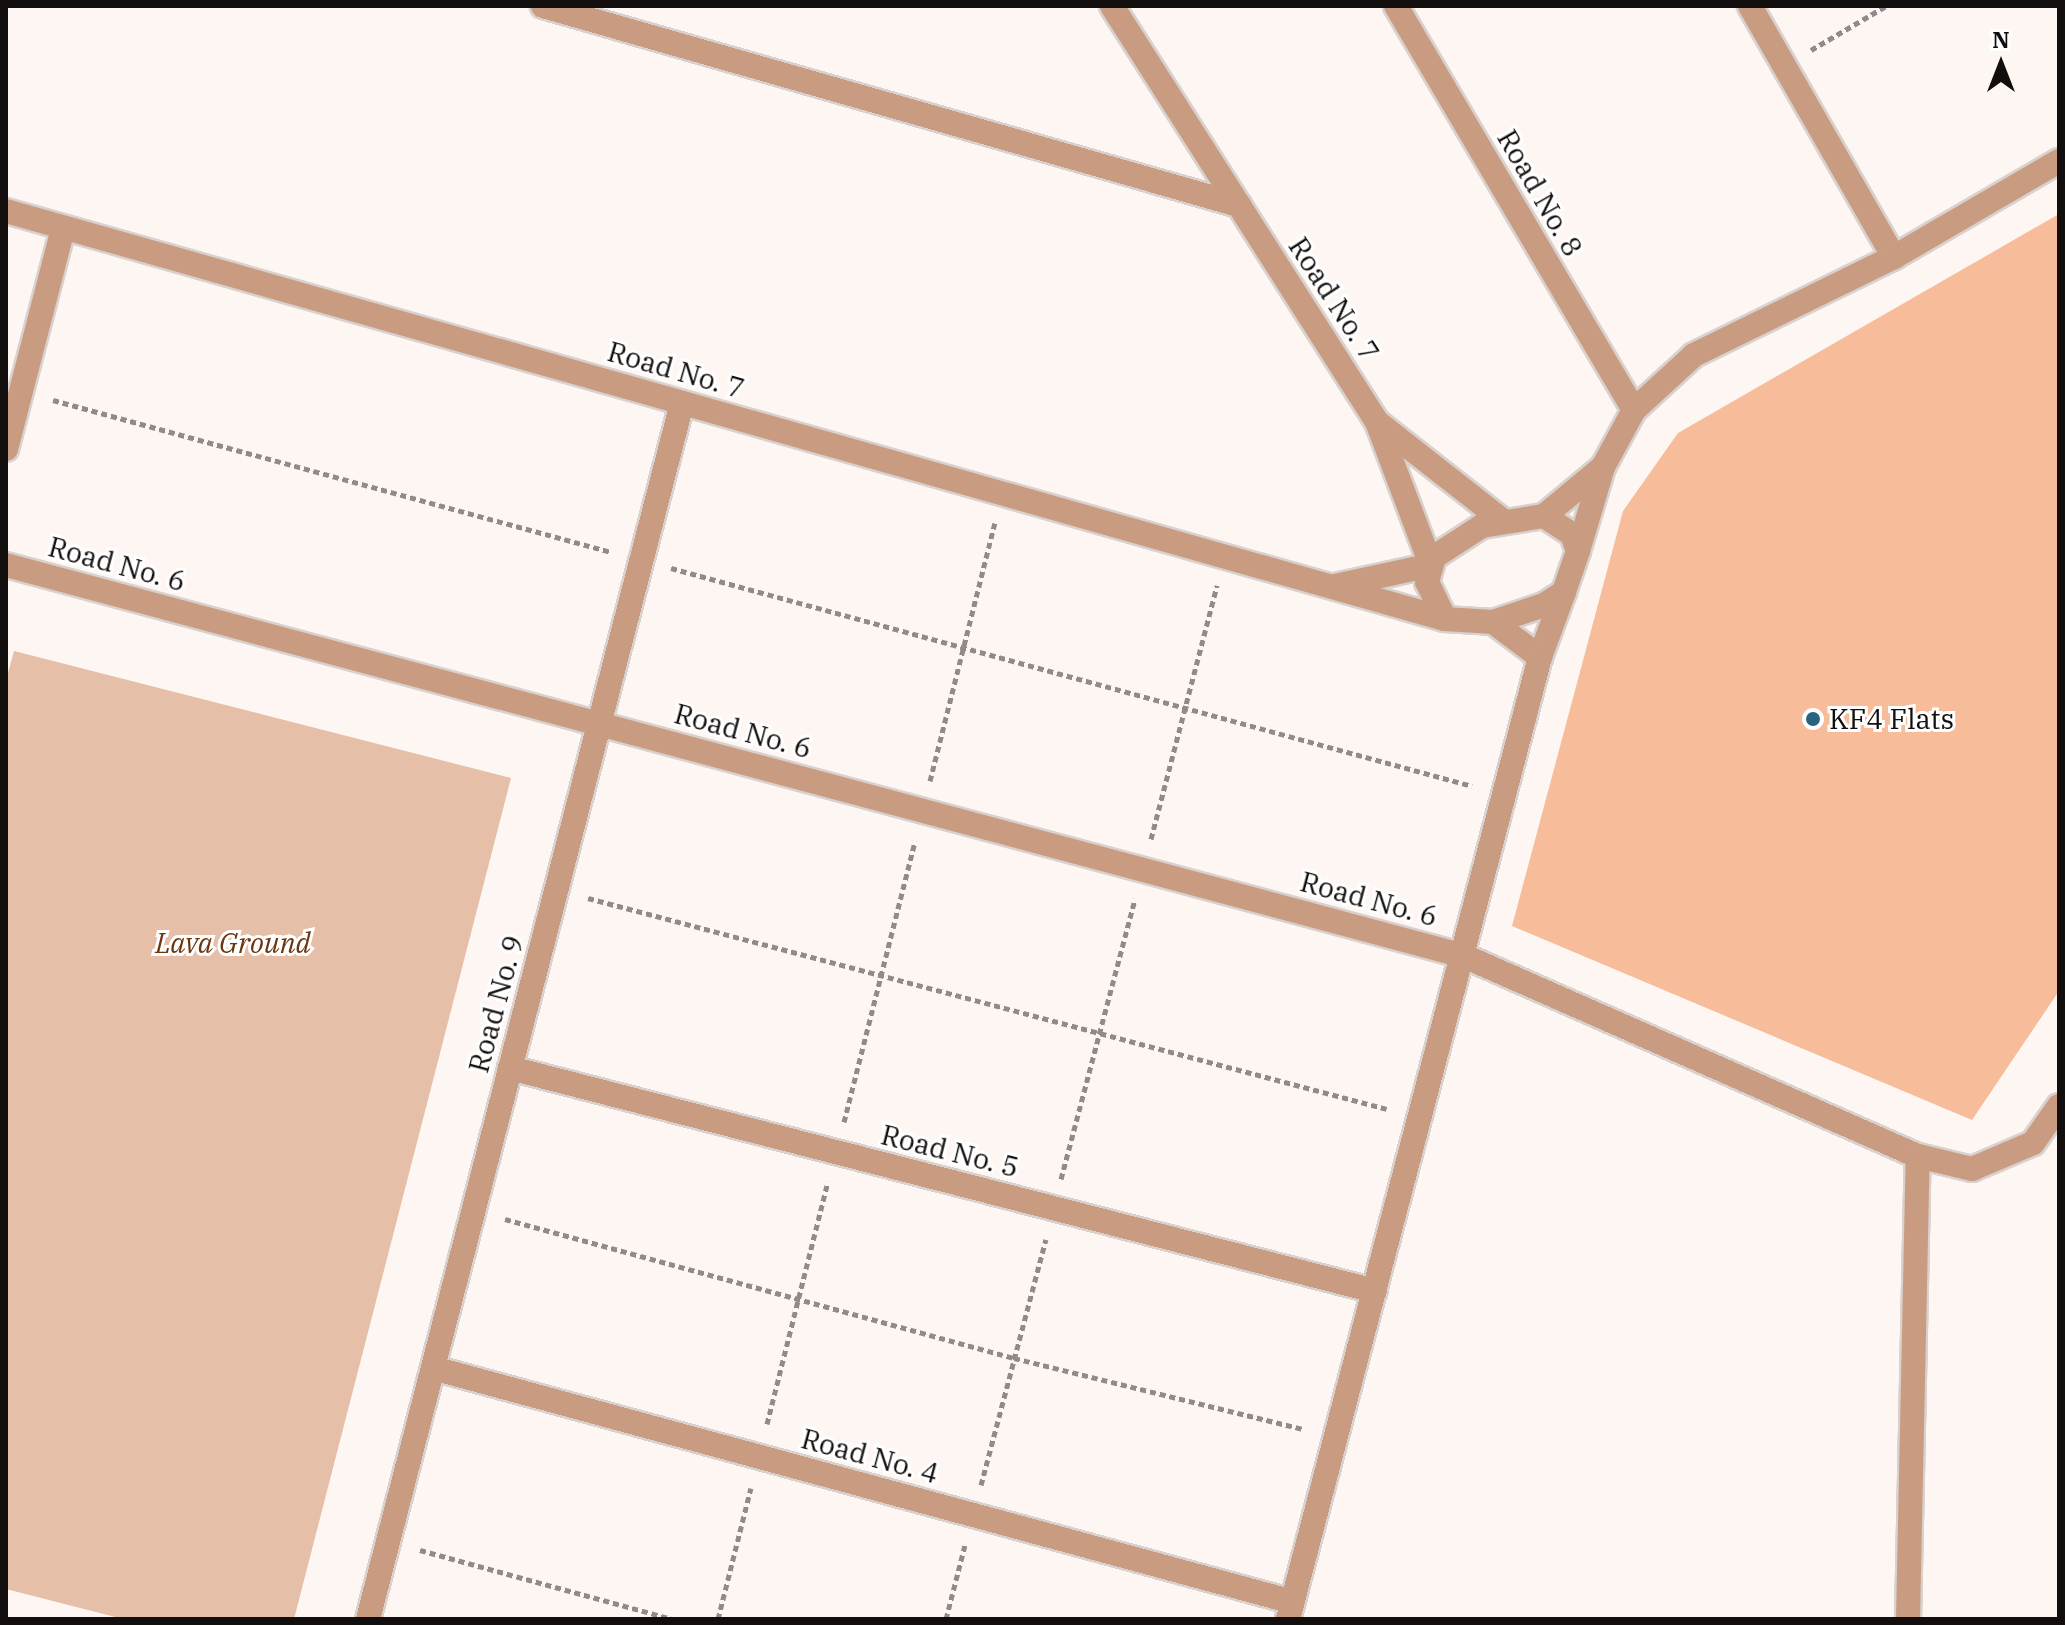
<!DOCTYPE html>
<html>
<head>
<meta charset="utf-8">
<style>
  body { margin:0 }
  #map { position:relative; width:2065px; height:1625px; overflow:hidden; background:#fef6f2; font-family:"IBM Plex Serif",serif }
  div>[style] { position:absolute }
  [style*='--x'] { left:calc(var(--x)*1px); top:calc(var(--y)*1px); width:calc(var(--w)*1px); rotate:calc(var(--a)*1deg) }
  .green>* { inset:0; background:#e5bfa8 }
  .building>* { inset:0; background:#f7bc99 }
  .path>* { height:5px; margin-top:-2.5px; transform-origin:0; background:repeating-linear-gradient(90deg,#908a88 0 6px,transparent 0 10px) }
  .roads { filter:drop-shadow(2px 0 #d8d1cd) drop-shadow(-2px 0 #d8d1cd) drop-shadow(0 2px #d8d1cd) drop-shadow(0 -2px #d8d1cd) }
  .street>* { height:24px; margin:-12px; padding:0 12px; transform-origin:12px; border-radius:12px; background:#c99c82 }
  .dots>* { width:22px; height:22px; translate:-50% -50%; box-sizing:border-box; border:4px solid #fff; border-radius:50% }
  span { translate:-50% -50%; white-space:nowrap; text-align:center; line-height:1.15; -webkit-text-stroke:6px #fff; paint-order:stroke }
  .street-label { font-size:28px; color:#110e0d }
  .poi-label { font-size:28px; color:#110e0d }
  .left { translate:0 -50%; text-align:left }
  .park-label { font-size:28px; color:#6b360f; font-style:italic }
  .frame { position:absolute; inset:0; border:8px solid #110e0d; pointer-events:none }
  .north { position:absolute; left:1961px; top:24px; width:80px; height:80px; -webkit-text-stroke:6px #fff; paint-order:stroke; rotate:0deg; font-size:22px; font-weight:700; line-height:32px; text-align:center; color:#110e0d }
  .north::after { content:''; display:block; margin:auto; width:28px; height:36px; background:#110e0d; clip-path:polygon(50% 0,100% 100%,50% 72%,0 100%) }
</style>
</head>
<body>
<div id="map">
  <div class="green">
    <div style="clip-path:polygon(14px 651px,511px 778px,294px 1619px,123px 1619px,6px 1589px,6px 680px)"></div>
  </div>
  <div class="building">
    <div style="clip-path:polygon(2059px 214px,2059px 991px,1972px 1120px,1512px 926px,1623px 511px,1678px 433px)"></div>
  </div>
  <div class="path">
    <div style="--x:1811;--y:50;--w:87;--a:-30.4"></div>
    <div style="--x:53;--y:400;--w:578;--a:15.24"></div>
    <div style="--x:671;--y:568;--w:830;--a:15.22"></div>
    <div style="--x:930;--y:781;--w:266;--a:-75.9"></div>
    <div style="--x:1151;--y:839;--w:262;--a:-75.4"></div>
    <div style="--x:588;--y:898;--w:826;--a:14.79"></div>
    <div style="--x:844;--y:1122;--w:290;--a:-75.8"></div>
    <div style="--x:1061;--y:1179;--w:290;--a:-75.2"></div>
    <div style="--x:505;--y:1219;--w:528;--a:15.27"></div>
    <div style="--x:1014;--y:1358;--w:299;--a:13.8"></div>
    <div style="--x:767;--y:1424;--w:250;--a:-75.9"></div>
    <div style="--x:981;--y:1485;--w:254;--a:-75.2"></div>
    <div style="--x:420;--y:1550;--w:261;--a:15.3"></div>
    <div style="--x:718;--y:1619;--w:135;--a:-75.9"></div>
    <div style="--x:946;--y:1619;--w:76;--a:-75.6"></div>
  </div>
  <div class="roads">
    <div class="street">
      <div style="--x:543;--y:6;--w:724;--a:15.96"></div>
      <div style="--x:1112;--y:6;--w:493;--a:57.5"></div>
      <div style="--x:1396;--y:6;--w:469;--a:59.5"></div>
      <div style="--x:1750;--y:6;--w:289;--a:60.2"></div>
      <div style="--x:6;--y:211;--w:1496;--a:15.83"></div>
      <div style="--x:6;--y:449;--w:228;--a:-75.5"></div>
      <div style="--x:1603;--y:467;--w:65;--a:-61.5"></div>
      <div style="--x:1634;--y:410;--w:81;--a:-42.5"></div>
      <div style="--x:1694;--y:355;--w:223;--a:-26.1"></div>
      <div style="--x:1894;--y:257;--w:191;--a:-30.2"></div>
      <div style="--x:1544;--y:516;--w:33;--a:33"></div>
      <div style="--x:1572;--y:534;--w:18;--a:71"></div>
      <div style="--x:1578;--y:551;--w:43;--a:108.9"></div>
      <div style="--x:1564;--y:592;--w:24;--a:147"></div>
      <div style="--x:1544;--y:605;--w:54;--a:161.6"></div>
      <div style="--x:1493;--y:622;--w:48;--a:-176.4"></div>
      <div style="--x:1445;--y:619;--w:41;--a:-115.9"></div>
      <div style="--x:1427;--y:582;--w:26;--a:-74"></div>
      <div style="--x:1434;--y:557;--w:57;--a:-32.9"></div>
      <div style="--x:1482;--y:526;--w:63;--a:-9.2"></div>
      <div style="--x:1544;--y:516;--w:77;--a:-39.7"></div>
      <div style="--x:1603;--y:467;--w:88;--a:106.6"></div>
      <div style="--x:6;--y:565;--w:1510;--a:15.01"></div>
      <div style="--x:1464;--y:956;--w:496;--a:23.8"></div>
      <div style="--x:1918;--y:1156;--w:56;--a:13.5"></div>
      <div style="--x:1972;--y:1169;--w:66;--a:-23.1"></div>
      <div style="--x:2033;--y:1143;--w:45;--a:-54.9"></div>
      <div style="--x:1335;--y:586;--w:98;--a:-12.3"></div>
      <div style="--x:1431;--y:565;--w:153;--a:-110.7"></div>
      <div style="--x:1377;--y:422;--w:159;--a:38.1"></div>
      <div style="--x:1493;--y:622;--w:59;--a:36.7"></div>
      <div style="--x:1540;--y:657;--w:69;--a:-69.7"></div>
      <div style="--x:510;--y:1068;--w:893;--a:14.46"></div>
      <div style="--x:433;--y:1368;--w:891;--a:15.22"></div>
      <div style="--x:368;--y:1619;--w:1256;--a:-75.52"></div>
      <div style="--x:1288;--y:1619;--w:994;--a:-75.32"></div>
      <div style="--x:1908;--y:1619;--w:463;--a:-88.8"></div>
    </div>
  </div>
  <div class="dots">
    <div style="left:1813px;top:719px;background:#2a637d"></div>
  </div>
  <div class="street-label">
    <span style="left:1540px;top:193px;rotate:60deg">Road No. 8</span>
    <span style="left:1334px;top:299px;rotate:57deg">Road No. 7</span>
    <span style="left:676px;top:370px;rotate:16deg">Road No. 7</span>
    <span style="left:117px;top:564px;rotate:15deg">Road No. 6</span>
    <span style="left:743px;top:731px;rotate:15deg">Road No. 6</span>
    <span style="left:1369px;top:899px;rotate:15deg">Road No. 6</span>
    <span style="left:496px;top:1004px;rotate:-75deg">Road No. 9</span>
    <span style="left:950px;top:1151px;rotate:14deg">Road No. 5</span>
    <span style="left:870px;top:1456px;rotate:15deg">Road No. 4</span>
  </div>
  <div class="poi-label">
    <span class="left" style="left:1829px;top:719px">KF4 Flats</span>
  </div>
  <div class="park-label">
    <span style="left:233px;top:943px">Lava Ground</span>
  </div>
  <div class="frame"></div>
  <div class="north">N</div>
</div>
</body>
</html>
